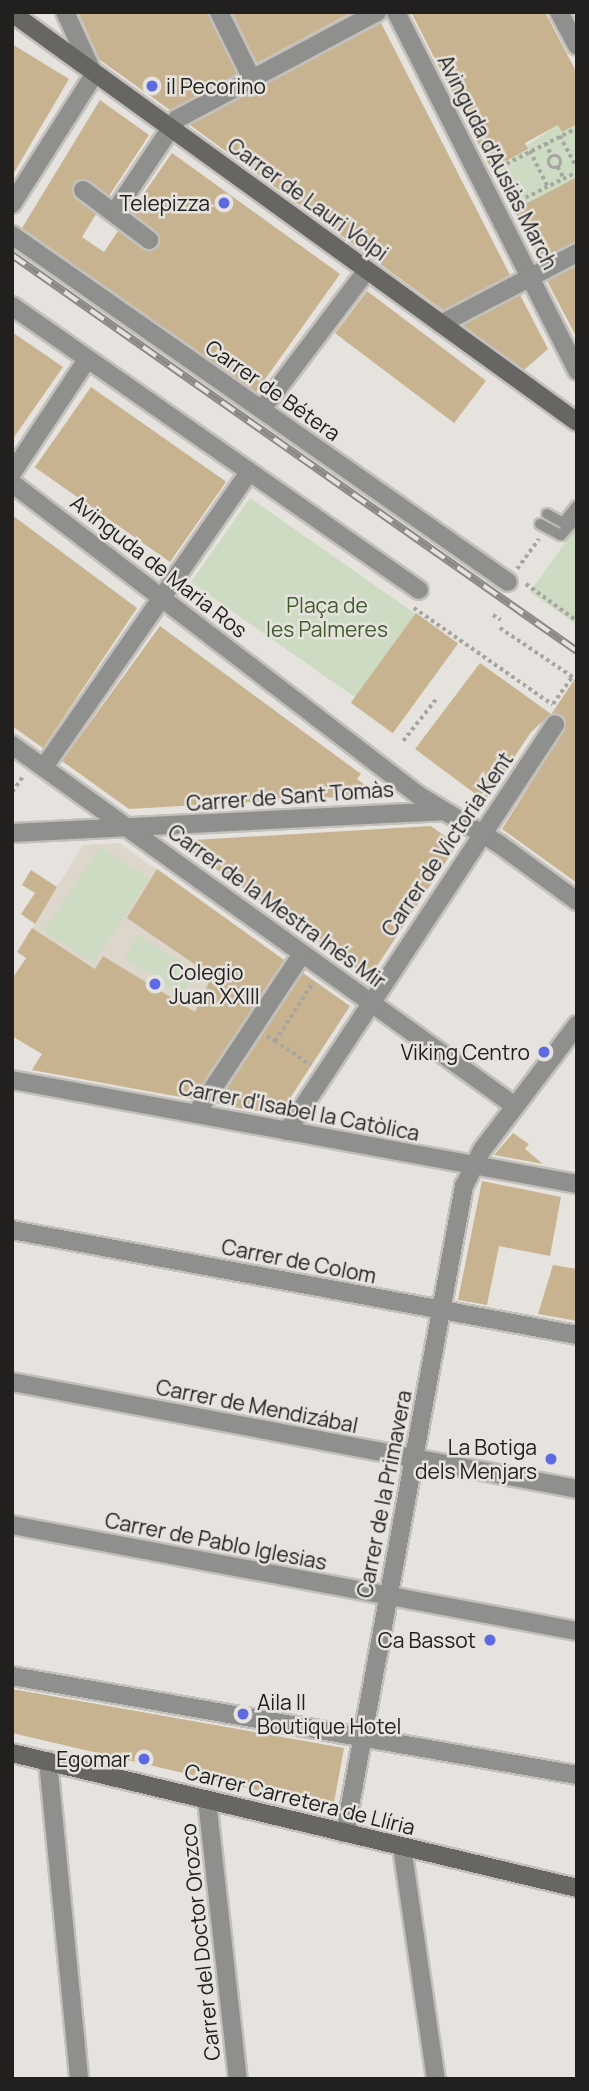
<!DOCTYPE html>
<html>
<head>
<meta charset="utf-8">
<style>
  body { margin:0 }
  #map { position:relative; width:589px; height:2091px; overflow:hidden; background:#e6e3df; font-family:Manrope,sans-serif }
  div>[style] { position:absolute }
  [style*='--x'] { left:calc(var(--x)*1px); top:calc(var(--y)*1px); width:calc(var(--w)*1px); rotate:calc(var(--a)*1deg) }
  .built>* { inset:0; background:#dcd6cb }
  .green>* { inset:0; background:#ccdbc1; transform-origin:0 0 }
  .building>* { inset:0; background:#c7b38f; transform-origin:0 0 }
  .path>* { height:3.5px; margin-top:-1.75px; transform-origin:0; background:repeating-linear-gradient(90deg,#a7a4a1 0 3.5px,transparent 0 7px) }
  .path>.ring { margin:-1.75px; padding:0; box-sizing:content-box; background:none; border:3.5px solid #a7a4a1; border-radius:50% }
  .roads { filter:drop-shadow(2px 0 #c3c0bc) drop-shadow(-2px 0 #c3c0bc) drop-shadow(0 2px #c3c0bc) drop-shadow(0 -2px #c3c0bc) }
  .lane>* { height:10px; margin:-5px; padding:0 5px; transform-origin:5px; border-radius:5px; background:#8f8f8d }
  .street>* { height:18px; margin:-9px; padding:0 9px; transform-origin:9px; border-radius:9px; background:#8f8f8d }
  .secondary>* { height:18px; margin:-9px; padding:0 9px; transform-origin:9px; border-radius:9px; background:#676663 }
  .rail>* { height:8px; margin-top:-4px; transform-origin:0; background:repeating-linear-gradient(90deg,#e6e3df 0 16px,#8b8987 0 32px); box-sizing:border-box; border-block:2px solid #8b8987 }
  .dots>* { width:19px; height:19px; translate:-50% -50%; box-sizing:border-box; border:4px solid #e6e3df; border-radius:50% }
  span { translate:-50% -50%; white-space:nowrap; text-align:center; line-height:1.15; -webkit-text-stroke:5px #e6e3df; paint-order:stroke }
  .poi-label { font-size:21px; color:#21201f }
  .left { translate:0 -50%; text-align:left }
  .right { translate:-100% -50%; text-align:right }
  .street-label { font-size:21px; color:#21201f }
  .park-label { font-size:21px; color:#405c2a }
  .frame { position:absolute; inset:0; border:14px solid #21201f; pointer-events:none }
</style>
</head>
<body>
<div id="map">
  <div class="built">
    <div style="clip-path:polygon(119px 843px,248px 934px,170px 1096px,32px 1070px,95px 969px,32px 928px,83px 845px)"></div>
  </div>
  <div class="green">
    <div style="clip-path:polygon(577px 124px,577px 177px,514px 210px,491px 169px,558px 125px,562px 132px)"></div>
    <div style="left:250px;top:498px;width:202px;height:103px;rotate:35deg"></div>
    <div style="clip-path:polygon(577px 526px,577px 625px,530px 592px)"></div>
    <div style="left:101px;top:847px;width:58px;height:101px;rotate:34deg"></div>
    <div style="left:139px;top:935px;width:68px;height:27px;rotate:33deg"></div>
  </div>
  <div class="building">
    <div style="clip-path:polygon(78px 12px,208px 12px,237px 74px,170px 110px,100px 60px)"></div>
    <div style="clip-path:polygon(232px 12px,352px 12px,257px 63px)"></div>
    <div style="clip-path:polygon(411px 12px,545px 12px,577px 73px,577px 124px,562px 132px,558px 125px,525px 143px,528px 149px,491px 169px)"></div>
    <div style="clip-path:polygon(381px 23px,510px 275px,443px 310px,190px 125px)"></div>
    <div style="clip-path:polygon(12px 44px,69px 79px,12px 176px)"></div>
    <div style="clip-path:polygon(100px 100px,149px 135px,109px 196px,85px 179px,74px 184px,73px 195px,96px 214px,82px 237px,104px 252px,118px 231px,143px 249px,158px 247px,159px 235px,131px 212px,172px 153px,340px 274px,256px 392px,22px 228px)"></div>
    <div style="clip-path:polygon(577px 177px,577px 242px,540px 259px,514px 210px)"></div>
    <div style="clip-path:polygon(577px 266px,577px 338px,547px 281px)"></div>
    <div style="left:367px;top:291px;width:149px;height:53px;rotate:37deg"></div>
    <div style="clip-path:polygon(520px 295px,548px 349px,524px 370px,463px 325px)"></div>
    <div style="clip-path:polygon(12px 332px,63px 367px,12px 440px)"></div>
    <div style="left:91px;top:387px;width:165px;height:98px;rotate:35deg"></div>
    <div style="clip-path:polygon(12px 515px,137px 608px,43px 748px,12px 726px)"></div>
    <div style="left:416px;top:613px;width:52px;height:111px;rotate:36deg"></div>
    <div style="clip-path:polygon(160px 626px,361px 774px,357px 779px,378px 795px,129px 809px,62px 761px)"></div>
    <div style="clip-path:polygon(480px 663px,551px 714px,531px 732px,485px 801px,415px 749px)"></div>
    <div style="clip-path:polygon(577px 676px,577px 883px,502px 829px,564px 730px,565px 718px,552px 713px)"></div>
    <div style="clip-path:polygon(431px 826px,457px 845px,369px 978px,192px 852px,194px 840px)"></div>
    <div style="clip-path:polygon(157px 869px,284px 960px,192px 1099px,32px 1070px,42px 1054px,12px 1036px,12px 979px,26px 958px,17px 952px,32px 928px,95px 969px,103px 956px,195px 1012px,212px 976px,127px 918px)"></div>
    <div style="clip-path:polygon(31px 870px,57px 887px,35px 924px,21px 914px,35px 893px,22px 885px)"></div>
    <div style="clip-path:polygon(303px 973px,350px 1006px,279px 1115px,217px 1104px)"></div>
    <div style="clip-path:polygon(513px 1133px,529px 1144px,525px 1149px,543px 1164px,494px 1155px)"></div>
    <div style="clip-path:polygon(482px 1181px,561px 1197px,550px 1256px,499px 1246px,487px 1305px,458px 1300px)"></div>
    <div style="clip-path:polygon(553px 1265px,577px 1269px,577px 1321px,538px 1314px)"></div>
    <div style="clip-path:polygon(12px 1689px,344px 1748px,333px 1808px,12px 1733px)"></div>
  </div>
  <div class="path">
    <div style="--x:560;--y:136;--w:36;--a:62"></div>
    <div style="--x:546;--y:143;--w:15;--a:67"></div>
    <div style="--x:530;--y:151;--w:40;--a:63.4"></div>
    <div class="ring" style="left:549px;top:156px;width:8.5px;height:8.5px"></div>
    <div style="--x:558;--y:167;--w:13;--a:63"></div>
    <div style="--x:494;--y:170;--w:93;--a:-26.8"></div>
    <div style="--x:513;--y:204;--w:72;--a:-26.6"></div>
    <div style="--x:517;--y:569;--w:37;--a:-54"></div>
    <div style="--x:526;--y:584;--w:63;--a:36"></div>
    <div style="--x:414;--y:608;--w:169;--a:34.9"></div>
    <div style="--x:493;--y:615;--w:9;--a:32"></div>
    <div style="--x:500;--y:628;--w:93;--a:34"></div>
    <div style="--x:553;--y:704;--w:33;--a:-55"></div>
    <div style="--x:403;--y:741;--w:55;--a:-51.7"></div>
    <div style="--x:12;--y:792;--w:19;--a:-55"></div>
    <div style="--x:267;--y:1036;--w:9;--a:32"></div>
    <div style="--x:275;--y:1041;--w:70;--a:-57.2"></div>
    <div style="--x:275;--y:1041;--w:43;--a:33.7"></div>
  </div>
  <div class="roads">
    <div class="lane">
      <div style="--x:547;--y:514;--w:18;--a:29"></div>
      <div style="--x:563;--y:523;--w:22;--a:-51"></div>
      <div style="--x:540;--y:524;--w:24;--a:28"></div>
      <div style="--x:561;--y:535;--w:23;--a:-47"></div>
    </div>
    <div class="street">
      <div style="--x:219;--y:12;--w:75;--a:63.8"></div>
      <div style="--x:396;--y:12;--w:402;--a:63.2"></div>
      <div style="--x:559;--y:12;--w:38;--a:62"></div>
      <div style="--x:83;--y:190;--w:83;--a:37.1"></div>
      <div style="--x:12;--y:204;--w:153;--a:-57.6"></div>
      <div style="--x:94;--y:75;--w:69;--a:-114.7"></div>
      <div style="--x:114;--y:213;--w:113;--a:-56.2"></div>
      <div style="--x:177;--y:119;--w:227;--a:-28.1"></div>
      <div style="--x:12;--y:235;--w:605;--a:34.98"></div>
      <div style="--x:12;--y:306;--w:496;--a:34.9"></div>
      <div style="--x:441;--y:324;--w:153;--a:-27.6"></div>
      <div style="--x:262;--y:409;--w:174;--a:-52.9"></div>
      <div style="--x:12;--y:473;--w:134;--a:-56.5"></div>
      <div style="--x:12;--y:483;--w:512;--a:37.54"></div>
      <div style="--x:418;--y:795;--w:95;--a:31.2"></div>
      <div style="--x:499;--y:844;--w:97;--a:36.2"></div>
      <div style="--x:12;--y:745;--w:619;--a:35.67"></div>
      <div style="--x:44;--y:767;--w:356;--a:-55.2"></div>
      <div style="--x:12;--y:833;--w:430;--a:-2.9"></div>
      <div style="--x:12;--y:1080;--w:574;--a:10.43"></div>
      <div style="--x:196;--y:1114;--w:192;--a:-56.5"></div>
      <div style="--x:287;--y:1131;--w:487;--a:-56.6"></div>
      <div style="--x:12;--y:1230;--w:575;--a:10.53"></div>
      <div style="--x:12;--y:1382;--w:575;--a:10.72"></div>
      <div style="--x:12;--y:1525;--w:575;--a:10.63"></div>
      <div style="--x:12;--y:1676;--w:574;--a:9.94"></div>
      <div style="--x:48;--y:1761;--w:320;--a:84.4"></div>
      <div style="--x:207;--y:1800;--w:281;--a:83.7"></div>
      <div style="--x:345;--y:1833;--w:658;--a:-79.58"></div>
      <div style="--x:464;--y:1186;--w:40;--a:-63.4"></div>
      <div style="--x:482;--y:1150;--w:157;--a:-52.8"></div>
      <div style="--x:402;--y:1847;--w:234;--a:81.7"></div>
    </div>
    <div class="secondary">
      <div style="--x:12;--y:13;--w:697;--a:35.9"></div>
      <div style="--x:12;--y:1753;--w:581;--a:13.44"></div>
    </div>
  </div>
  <div class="rail">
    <div style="--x:12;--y:255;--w:690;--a:35.03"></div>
  </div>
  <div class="dots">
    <div style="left:152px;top:86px;background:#5e6ae2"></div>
    <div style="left:224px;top:203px;background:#5e6ae2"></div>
    <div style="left:155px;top:984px;background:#5e6ae2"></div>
    <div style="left:544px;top:1052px;background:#5e6ae2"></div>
    <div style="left:551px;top:1459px;background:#5e6ae2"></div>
    <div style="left:490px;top:1640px;background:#5e6ae2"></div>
    <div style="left:243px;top:1714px;background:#5e6ae2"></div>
    <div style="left:144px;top:1759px;background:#5e6ae2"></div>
  </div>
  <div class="poi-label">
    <span class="left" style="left:166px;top:86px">il Pecorino</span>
    <span class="right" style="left:210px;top:203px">Telepizza</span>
    <span class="left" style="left:169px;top:984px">Colegio<br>Juan XXIII</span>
    <span class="right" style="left:530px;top:1052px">Viking Centro</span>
    <span class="right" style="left:537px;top:1459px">La Botiga<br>dels Menjars</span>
    <span class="right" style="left:476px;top:1640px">Ca Bassot</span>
    <span class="left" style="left:257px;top:1714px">Aila II<br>Boutique Hotel</span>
    <span class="right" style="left:130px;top:1759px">Egomar</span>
  </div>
  <div class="street-label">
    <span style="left:498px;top:162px;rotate:63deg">Avinguda d'Ausiàs March</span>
    <span style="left:308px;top:199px;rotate:36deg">Carrer de Lauri Volpi</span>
    <span style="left:273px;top:390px;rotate:35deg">Carrer de Bétera</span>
    <span style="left:159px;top:566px;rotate:38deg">Avinguda de Maria Ros</span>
    <span style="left:290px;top:796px;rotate:-4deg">Carrer de Sant Tomàs</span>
    <span style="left:447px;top:844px;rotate:-56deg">Carrer de Victoria Kent</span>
    <span style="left:277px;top:906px;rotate:36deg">Carrer de la Mestra Inés Mir</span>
    <span style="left:299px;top:1110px;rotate:11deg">Carrer d'Isabel la Catòlica</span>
    <span style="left:299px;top:1261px;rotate:11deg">Carrer de Colom</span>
    <span style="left:257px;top:1406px;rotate:11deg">Carrer de Mendizábal</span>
    <span style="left:384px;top:1494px;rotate:-79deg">Carrer de la Primavera</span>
    <span style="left:216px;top:1541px;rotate:11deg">Carrer de Pablo Iglesias</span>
    <span style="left:300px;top:1799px;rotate:14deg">Carrer Carretera de Llíria</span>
    <span style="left:200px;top:1942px;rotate:-96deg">Carrer del Doctor Orozco</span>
  </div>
  <div class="park-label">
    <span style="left:327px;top:617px">Plaça de<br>les Palmeres</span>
  </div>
  <div class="frame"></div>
</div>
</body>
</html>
